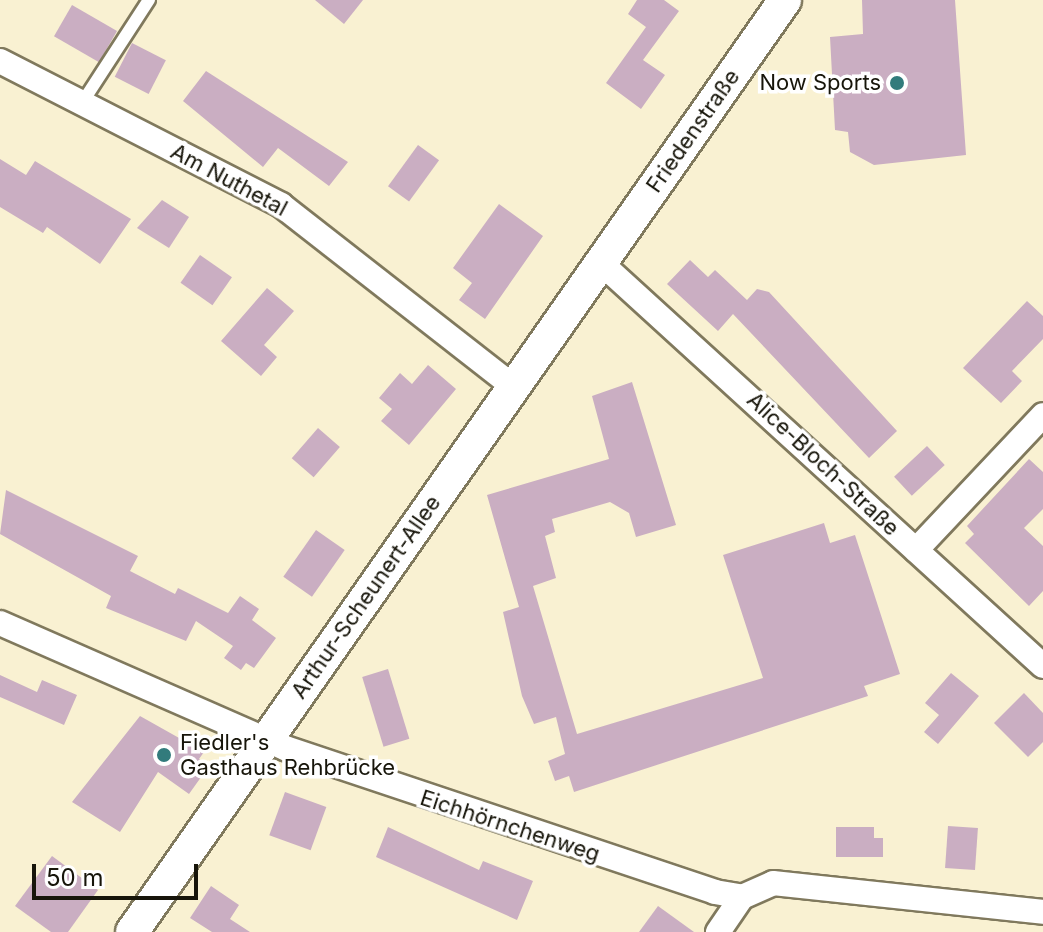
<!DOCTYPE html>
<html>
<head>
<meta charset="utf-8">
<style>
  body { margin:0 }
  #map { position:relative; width:1043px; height:932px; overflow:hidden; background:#f9f1d2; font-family:Inter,sans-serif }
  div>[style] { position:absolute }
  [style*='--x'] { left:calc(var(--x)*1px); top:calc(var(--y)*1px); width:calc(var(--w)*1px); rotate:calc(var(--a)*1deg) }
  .building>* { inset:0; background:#caaec2; transform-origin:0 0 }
  .roads { filter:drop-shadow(2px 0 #80795d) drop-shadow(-2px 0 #80795d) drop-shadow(0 2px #80795d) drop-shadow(0 -2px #80795d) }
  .lane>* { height:12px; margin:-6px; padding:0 6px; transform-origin:6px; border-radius:6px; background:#fff }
  .street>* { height:24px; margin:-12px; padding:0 12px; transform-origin:12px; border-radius:12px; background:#fff }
  .secondary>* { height:32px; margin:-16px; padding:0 16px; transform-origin:16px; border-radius:16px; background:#fff }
  .dots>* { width:22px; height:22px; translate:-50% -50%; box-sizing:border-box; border:4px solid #fff; border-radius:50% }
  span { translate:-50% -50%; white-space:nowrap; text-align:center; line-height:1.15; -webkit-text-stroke:7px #fff; paint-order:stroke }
  .poi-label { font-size:22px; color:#17150a }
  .right { translate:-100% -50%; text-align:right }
  .left { translate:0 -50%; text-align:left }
  .street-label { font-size:22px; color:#17150a }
  .scale { position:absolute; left:32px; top:864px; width:166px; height:36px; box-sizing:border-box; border:4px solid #17150a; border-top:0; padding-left:10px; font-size:24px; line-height:28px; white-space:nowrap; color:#17150a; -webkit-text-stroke:6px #fff; paint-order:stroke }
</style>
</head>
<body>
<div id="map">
  <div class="building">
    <div style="clip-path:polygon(315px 0,363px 0,344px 24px)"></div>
    <div style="clip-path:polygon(637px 0,664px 0,679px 11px,643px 60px,665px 75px,641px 109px,606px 83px,646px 27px,628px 14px)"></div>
    <div style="clip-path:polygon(862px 0,955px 0,966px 155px,874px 165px,850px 152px,848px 132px,835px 130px,830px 37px,863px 34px)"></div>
    <div style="left:72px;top:5px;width:52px;height:36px;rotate:30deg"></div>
    <div style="left:132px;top:43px;width:38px;height:38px;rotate:27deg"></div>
    <div style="clip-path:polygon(206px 71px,348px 162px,329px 186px,278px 148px,263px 167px,183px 101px)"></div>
    <div style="left:418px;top:145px;width:26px;height:51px;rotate:36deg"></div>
    <div style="clip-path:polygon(0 159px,26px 175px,35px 161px,131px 219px,100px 264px,47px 227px,43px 233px,0 207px)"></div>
    <div style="clip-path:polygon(162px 200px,189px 217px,169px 248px,137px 228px)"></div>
    <div style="clip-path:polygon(499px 204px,543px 236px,485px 319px,459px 300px,472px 283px,453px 268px)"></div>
    <div style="left:200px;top:255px;width:39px;height:34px;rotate:35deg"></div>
    <div style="clip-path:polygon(690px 260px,708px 277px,715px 270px,747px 300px,757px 289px,769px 292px,897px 431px,869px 458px,733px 314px,718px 331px,667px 284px)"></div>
    <div style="clip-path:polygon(267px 288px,294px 311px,264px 345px,277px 357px,261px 376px,221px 341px)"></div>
    <div style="clip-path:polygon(1027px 301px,1043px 316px,1043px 339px,1012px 371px,1022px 381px,1001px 403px,963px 368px)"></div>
    <div style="clip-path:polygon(428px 365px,456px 389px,409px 445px,381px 421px,392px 409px,379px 398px,400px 373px,412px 384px)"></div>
    <div style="clip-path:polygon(632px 382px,676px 525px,636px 537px,629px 513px,610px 502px,552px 519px,555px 532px,545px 536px,556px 578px,533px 586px,577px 734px,763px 678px,723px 555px,824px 523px,830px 543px,855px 535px,900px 674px,864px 686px,868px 696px,574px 792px,569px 776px,555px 781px,548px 761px,565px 754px,556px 717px,534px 724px,522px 696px,503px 612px,519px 607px,487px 495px,609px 459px,592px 396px)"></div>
    <div style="left:318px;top:428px;width:29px;height:40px;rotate:41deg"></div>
    <div style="left:927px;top:446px;width:26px;height:45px;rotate:47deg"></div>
    <div style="clip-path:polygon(1029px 459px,1043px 472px,1043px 509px,1024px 528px,1043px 546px,1043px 591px,1029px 606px,965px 543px,974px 534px,967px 526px)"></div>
    <div style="clip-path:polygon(6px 490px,138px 556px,130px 571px,175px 594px,178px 588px,228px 613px,240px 596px,259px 609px,252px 620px,276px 638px,254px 668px,246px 663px,241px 670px,224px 658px,233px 646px,196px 621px,186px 641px,106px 608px,111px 596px,0 534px)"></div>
    <div style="left:316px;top:530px;width:35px;height:57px;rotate:35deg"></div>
    <div style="left:388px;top:669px;width:73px;height:27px;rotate:73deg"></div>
    <div style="clip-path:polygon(951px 673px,979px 696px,938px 744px,924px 732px,939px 715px,925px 703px)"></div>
    <div style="clip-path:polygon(0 675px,37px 692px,42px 680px,77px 695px,64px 725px,0 697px)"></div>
    <div style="clip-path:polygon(1024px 693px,1043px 713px,1043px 742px,1028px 757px,994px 723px)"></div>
    <div style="clip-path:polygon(140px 716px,204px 752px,199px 759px,209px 766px,189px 794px,158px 772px,120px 832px,72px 802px)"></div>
    <div style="left:285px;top:792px;width:44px;height:46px;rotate:20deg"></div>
    <div style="left:948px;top:826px;width:30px;height:42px;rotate:4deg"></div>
    <div style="clip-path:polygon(388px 827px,479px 870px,483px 861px,533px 881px,517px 920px,376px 857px)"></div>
    <div style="clip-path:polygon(836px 827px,874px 827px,874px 838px,883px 838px,883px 857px,836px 857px)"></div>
    <div style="clip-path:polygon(52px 856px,98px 890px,68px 932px,51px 932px,15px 906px)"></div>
    <div style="clip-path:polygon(211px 886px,239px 905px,230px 919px,250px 932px,212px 932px,190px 918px)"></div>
    <div style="clip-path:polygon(658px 906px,694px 932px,639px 932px)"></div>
  </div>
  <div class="roads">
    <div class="lane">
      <div style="--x:82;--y:103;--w:123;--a:-57"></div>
    </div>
    <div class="street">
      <div style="--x:0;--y:61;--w:316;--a:27.1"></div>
      <div style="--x:281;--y:205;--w:296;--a:38"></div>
      <div style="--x:601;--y:263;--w:598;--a:42.36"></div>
      <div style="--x:916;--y:550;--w:185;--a:-46.7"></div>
      <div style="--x:0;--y:623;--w:311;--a:23.7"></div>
      <div style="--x:285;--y:748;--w:453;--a:18.5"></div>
      <div style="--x:715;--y:892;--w:27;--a:10"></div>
      <div style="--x:742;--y:897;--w:34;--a:-24"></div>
      <div style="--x:773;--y:883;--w:272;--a:6.1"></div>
      <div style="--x:718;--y:932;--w:42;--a:-55.6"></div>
    </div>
    <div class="secondary">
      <div style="--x:132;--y:932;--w:1138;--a:-54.98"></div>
    </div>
  </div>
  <div class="dots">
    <div style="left:897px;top:83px;background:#327b7c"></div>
    <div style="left:164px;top:755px;background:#327b7c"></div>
  </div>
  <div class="poi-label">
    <span class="right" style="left:881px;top:83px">Now Sports</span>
    <span class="left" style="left:180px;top:755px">Fiedler's<br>Gasthaus Rehbrücke</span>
  </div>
  <div class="street-label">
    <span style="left:693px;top:131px;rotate:-55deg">Friedenstraße</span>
    <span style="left:229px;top:180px;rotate:28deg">Am Nuthetal</span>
    <span style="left:823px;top:464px;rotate:43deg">Alice-Bloch-Straße</span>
    <span style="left:366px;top:597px;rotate:-55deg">Arthur-Scheunert-Allee</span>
    <span style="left:510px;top:826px;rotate:18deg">Eichhörnchenweg</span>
  </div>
  <div class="scale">50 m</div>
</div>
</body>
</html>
